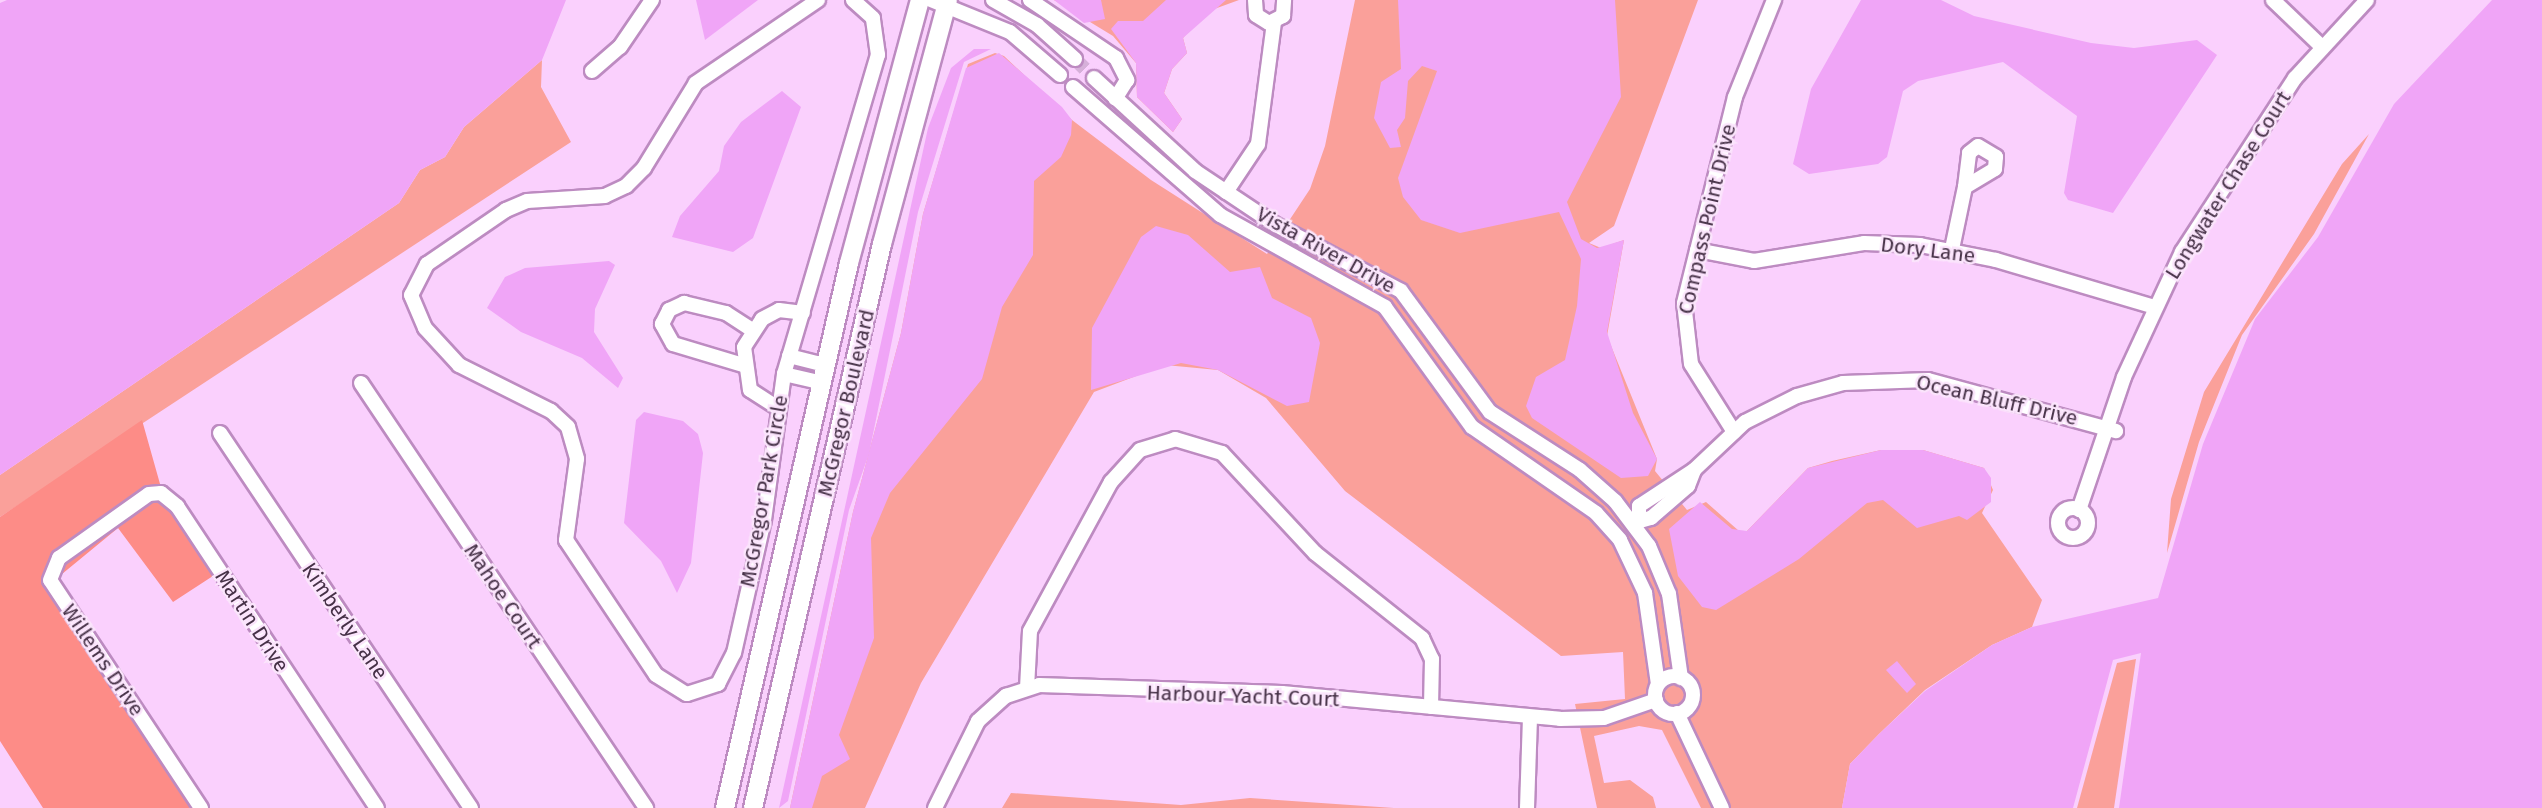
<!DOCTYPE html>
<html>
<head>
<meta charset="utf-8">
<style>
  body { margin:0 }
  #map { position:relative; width:2542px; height:808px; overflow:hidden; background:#fad0fd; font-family:"Fira Sans",sans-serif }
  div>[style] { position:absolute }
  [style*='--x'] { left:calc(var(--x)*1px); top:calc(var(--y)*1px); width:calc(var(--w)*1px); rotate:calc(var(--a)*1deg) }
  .green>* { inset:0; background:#faa09a }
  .forest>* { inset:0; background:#fd8c87 }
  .water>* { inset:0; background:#f0a5f7 }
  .minor-tunnel>* { height:14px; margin-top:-7px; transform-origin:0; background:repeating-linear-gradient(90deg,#d6b0d9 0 14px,transparent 0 21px) }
  .roads { filter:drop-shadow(2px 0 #bd8bc1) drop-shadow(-2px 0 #bd8bc1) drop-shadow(0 2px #bd8bc1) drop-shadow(0 -2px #bd8bc1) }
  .minor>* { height:14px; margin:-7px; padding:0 7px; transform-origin:7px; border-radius:7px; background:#fff }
  .minor>.ring { margin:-7px; padding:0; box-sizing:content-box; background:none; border:14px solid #fff; border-radius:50% }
  .major>* { height:18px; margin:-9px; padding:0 9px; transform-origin:9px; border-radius:9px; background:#fff }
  span { translate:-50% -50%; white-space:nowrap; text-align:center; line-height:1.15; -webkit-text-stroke:5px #fbe5fc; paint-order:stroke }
  .street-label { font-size:21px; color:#463147 }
</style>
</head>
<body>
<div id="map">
  <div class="green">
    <div style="clip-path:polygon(1054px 0,1239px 0,1206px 12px,1183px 38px,1187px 53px,1172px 69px,1164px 93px,1182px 119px,1173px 132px,1137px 97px,1136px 63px,1113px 36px)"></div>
    <div style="clip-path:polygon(1355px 0,1698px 0,1614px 226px,1589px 243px,1601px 248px,1624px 240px,1607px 336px,1657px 459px,1655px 471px,1687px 510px,1706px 502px,1739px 531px,1747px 531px,1808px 468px,1832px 461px,1881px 450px,1923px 450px,1984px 468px,1993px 490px,1982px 513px,2042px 600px,2032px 627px,1992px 645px,1925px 690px,1879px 734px,1850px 764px,1842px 808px,1701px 808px,1662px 730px,1639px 726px,1594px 736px,1604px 783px,1630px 780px,1653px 797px,1656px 808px,1597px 808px,1575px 704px,1625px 699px,1623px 652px,1561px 656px,1345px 491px,1266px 398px,1218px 370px,1165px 365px,1094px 392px,921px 683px,865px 808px,790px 808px,853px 512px,901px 333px,923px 214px,968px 64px,995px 53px,1004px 56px,1072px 120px,1151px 180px,1267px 254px,1310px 189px,1325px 146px)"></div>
    <div style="clip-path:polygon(542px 60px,541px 87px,571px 142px,0 517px,0 475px,399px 203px,420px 170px,445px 157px,464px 127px)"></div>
    <div style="clip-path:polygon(2369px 134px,2314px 234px,2242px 335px,2199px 442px,2167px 553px,2171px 499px,2204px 392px,2342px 164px)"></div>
    <div style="clip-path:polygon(2136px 659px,2114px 808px,2077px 808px,2117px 663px)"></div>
    <div style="clip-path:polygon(1011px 793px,1181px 805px,1250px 798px,1394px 808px,1002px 808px)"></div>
  </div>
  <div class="forest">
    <div style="clip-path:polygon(142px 420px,162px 491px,216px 574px,173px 602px,118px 528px,45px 588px,190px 799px,189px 808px,43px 808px,0 741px,0 517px)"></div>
  </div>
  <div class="water">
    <div style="clip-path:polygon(7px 0,566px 0,542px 60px,464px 127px,445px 157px,420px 170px,399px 203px,0 475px,0 3px)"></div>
    <div style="clip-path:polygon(696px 0,758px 0,705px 40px)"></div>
    <div style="clip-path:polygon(1054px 0,1101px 0,1105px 19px,1084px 23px)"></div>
    <div style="clip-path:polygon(1166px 0,1226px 0,1183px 38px,1187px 53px,1172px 69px,1164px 93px,1182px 119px,1173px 132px,1137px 97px,1136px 63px,1111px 29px,1118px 21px,1143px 21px)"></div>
    <div style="clip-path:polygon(1398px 0,1615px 0,1621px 97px,1567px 202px,1581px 239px,1597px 248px,1624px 240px,1607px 332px,1633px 413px,1657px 459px,1648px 476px,1621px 478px,1532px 418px,1526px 406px,1536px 377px,1565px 360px,1577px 306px,1581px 259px,1559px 212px,1460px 233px,1421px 220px,1403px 197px,1398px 178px,1437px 71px,1422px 66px,1408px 81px,1405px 118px,1397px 130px,1401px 147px,1390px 148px,1374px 118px,1381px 82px,1401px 69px)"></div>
    <div style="clip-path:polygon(1861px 0,1941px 0,1974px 16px,2091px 43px,2134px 48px,2197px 40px,2217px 55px,2113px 213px,2068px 200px,2064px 193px,2077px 116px,2003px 62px,1918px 81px,1903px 91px,1887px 157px,1878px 164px,1809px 174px,1793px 164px,1811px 89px)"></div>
    <div style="clip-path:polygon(2492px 0,2542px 0,2542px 808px,2119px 808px,2141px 653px,2113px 660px,2073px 808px,1842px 808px,1850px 764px,1879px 734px,1925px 691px,1992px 645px,2032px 627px,2158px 598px,2203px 444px,2255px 319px,2318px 237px,2394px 104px)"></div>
    <div style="clip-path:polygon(974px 49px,991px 49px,964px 62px,918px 212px,869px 454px,849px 510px,788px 801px,779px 808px,928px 128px,951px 68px)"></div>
    <div style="clip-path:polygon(999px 53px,1062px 107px,1072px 120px,1071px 135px,1061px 157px,1034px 181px,1033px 255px,1002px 307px,982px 379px,890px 493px,871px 538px,874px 638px,839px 735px,850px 759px,822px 776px,812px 808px,790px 808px,853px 512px,901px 333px,923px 214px,966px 68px)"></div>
    <div style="clip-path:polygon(782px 91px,801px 107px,753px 238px,733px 252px,672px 237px,680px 216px,719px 171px,724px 146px,741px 122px)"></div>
    <div style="clip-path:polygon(1156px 226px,1188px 235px,1230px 272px,1260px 267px,1272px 298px,1311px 318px,1320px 343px,1309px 402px,1287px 406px,1218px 370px,1181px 363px,1091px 390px,1092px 328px,1141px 237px)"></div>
    <div style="clip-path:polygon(609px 261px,615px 265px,595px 309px,594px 332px,623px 378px,618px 388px,582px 358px,521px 332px,487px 308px,505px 277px,525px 268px)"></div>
    <div style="clip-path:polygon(644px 412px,683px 421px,698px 434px,703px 453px,691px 563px,677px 593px,661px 561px,624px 523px,636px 420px)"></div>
    <div style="clip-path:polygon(1881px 450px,1923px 450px,1984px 468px,1991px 478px,1991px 502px,1967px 520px,1959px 516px,1917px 528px,1883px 500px,1867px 503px,1799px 559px,1716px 610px,1702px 607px,1678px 576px,1669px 529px,1700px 502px,1732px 529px,1747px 531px,1808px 468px)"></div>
    <div style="clip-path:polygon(1897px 661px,1916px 684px,1907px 693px,1886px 670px)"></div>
  </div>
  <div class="minor-tunnel">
    <div style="--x:1075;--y:59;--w:27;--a:45"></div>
  </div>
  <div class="roads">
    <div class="minor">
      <div style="--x:818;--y:0;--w:148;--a:145.8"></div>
      <div style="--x:696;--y:83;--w:100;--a:121.5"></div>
      <div style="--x:644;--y:168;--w:25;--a:135"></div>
      <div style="--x:626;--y:186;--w:23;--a:155"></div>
      <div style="--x:605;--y:196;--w:78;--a:176.3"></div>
      <div style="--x:527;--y:201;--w:23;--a:157"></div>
      <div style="--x:506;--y:210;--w:96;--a:145.6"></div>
      <div style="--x:427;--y:264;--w:35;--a:117"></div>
      <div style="--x:411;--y:295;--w:36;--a:67"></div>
      <div style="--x:425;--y:328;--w:50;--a:47.4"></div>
      <div style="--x:459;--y:365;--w:103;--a:26.6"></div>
      <div style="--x:551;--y:411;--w:23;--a:43"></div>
      <div style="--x:568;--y:427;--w:33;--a:74"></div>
      <div style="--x:577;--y:459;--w:82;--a:97.7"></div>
      <div style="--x:566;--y:540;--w:162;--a:56.3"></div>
      <div style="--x:656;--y:675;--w:36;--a:32"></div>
      <div style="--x:687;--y:694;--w:33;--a:-18"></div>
      <div style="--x:718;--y:684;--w:35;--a:-63"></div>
      <div style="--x:734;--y:653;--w:136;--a:-77.3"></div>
      <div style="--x:764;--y:520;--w:147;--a:-82.2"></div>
      <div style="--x:784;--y:374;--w:333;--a:-73.6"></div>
      <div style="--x:878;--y:55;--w:37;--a:-98"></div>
      <div style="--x:873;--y:18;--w:27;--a:-138"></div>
      <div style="--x:931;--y:0;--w:85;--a:22.1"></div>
      <div style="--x:1010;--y:32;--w:66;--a:40.7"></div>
      <div style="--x:993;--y:0;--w:51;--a:29.6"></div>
      <div style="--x:1037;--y:25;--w:51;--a:41.8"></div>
      <div style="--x:1030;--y:0;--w:104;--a:34"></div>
      <div style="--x:1116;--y:58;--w:25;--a:63"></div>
      <div style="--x:1127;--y:80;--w:22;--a:122"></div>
      <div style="--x:1255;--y:0;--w:15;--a:86"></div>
      <div style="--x:1256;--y:15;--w:15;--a:32"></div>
      <div style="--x:1269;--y:23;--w:16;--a:-27"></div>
      <div style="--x:1283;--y:16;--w:16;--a:-86"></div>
      <div style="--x:2273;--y:0;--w:66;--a:43.8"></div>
      <div style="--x:592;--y:71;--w:37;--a:-41"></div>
      <div style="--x:620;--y:47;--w:57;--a:-55.8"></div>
      <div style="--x:1094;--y:78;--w:137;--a:42.6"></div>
      <div style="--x:1195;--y:171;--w:97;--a:33.7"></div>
      <div style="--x:1276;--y:225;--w:141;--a:27.8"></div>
      <div style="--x:1401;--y:291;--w:150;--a:53.7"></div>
      <div style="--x:1490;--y:412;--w:107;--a:32.8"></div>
      <div style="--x:1580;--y:470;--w:47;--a:41.5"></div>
      <div style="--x:1615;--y:501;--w:56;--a:52.9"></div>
      <div style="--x:1649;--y:546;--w:52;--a:67.4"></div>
      <div style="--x:1669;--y:594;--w:85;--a:81.9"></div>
      <div style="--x:1073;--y:87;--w:195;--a:41"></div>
      <div style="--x:1220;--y:215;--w:189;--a:29.1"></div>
      <div style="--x:1385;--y:307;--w:148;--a:54.1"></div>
      <div style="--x:1472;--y:427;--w:151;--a:34.7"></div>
      <div style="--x:1596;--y:513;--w:36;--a:48"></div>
      <div style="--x:1620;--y:540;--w:59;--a:64.7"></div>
      <div style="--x:1645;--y:593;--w:92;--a:81.9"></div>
      <div style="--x:1978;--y:146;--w:21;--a:31"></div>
      <div style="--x:1996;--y:157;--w:12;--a:95"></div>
      <div style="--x:1995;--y:169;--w:35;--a:149"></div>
      <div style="--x:1965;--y:187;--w:34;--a:-83"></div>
      <div style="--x:1969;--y:153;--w:11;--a:-38"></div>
      <div style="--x:1226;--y:192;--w:58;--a:-56.3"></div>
      <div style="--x:1258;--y:144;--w:123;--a:-82.5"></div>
      <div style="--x:1952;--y:249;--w:63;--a:-78.2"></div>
      <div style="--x:1697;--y:250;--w:58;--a:10.9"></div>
      <div style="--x:1754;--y:261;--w:111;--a:-9.3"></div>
      <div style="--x:1864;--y:243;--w:56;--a:2"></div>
      <div style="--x:1920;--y:245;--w:77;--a:11.2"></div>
      <div style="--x:1996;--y:260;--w:166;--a:16.5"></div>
      <div style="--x:789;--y:356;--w:38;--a:14"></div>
      <div style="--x:743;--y:365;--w:73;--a:-163.3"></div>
      <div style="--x:673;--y:344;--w:23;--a:-119"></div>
      <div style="--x:662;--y:324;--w:16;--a:-63"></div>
      <div style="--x:669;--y:310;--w:17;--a:-25"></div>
      <div style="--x:684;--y:303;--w:43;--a:13.4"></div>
      <div style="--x:726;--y:313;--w:31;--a:33"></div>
      <div style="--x:784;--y:374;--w:39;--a:13"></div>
      <div style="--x:361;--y:383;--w:512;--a:56.15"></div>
      <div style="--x:778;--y:408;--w:33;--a:-147"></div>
      <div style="--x:750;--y:390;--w:43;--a:-97.9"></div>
      <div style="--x:744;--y:347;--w:33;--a:-57"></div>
      <div style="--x:762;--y:319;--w:19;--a:-28"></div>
      <div style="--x:779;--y:310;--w:24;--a:7"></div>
      <div style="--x:1734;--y:432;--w:80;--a:-122.3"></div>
      <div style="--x:1691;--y:364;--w:61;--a:-96.5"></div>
      <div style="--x:1684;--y:303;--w:212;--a:-76.1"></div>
      <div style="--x:1735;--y:97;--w:105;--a:-68.1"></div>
      <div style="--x:220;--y:433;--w:451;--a:56.2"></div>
      <div class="ring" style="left:2058px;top:508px;width:16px;height:16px"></div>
      <div style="--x:2079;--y:510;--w:140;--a:-71.3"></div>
      <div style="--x:2124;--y:377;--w:138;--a:-65.1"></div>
      <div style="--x:2182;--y:252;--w:207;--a:-57"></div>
      <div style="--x:2295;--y:78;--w:106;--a:-47.3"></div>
      <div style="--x:1639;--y:518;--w:12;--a:-90"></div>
      <div style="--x:1639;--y:506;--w:66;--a:-33.2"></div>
      <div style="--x:1694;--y:470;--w:70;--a:-43.3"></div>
      <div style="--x:1745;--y:422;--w:58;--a:-26.6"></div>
      <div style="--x:1797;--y:396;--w:48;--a:-15.8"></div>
      <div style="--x:1843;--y:383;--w:85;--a:-2"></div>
      <div style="--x:1928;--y:380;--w:195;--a:15.2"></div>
      <div style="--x:1633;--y:523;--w:19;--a:-16"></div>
      <div style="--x:1651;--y:518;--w:49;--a:-40.9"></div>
      <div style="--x:1688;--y:486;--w:17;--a:-69"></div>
      <div class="ring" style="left:1655px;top:676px;width:24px;height:24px"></div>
      <div style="--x:1027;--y:688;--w:57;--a:-87"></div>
      <div style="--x:1030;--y:631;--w:170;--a:-61.5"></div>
      <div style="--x:1111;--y:482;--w:43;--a:-47.8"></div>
      <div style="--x:1140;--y:450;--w:37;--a:-17"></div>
      <div style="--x:1175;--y:439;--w:49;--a:16.6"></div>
      <div style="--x:1222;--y:453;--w:137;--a:47.1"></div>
      <div style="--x:1315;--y:553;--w:137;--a:38.5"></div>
      <div style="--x:1422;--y:638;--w:23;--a:65"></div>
      <div style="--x:1432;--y:659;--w:48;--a:91.2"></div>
      <div style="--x:1677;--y:713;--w:105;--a:64.7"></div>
      <div style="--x:201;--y:808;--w:273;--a:-123.5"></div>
      <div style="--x:50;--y:580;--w:24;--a:-68"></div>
      <div style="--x:59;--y:558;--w:110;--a:-35.4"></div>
      <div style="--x:149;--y:494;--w:12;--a:-5"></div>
      <div style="--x:161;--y:493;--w:21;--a:39"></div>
      <div style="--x:177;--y:506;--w:362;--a:56.5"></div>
      <div style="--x:935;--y:808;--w:97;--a:-63.7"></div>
      <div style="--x:978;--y:721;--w:38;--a:-42"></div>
      <div style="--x:1006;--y:696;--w:35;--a:-18"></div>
      <div style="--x:1039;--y:685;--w:243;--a:1.9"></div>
      <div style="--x:1282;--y:693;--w:279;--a:5.3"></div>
      <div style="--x:1560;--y:719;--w:44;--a:-1.3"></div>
      <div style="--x:1604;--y:718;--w:55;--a:-19.1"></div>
      <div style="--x:1527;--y:808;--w:91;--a:-88.1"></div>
    </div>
    <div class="major">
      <div style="--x:725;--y:808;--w:559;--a:-77.18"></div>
      <div style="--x:849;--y:263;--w:272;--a:-74.9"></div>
      <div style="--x:753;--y:808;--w:579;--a:-77.12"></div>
      <div style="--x:882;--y:244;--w:253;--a:-74.9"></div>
    </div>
  </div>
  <div class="street-label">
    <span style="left:2228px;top:185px;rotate:-58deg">Longwater Chase Court</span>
    <span style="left:1707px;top:219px;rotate:-77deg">Compass Point Drive</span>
    <span style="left:1326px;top:250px;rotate:29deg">Vista River Drive</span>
    <span style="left:1928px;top:250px;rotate:7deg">Dory Lane</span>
    <span style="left:1997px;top:400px;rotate:13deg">Ocean Bluff Drive</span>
    <span style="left:846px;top:403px;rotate:-77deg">McGregor Boulevard</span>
    <span style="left:764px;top:491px;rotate:-80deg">McGregor Park Circle</span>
    <span style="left:503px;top:596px;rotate:56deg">Mahoe Court</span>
    <span style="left:252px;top:621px;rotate:57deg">Martin Drive</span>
    <span style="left:345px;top:621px;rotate:56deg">Kimberly Lane</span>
    <span style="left:103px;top:660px;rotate:56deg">Willems Drive</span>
    <span style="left:1243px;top:696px;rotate:2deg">Harbour Yacht Court</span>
  </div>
</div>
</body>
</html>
